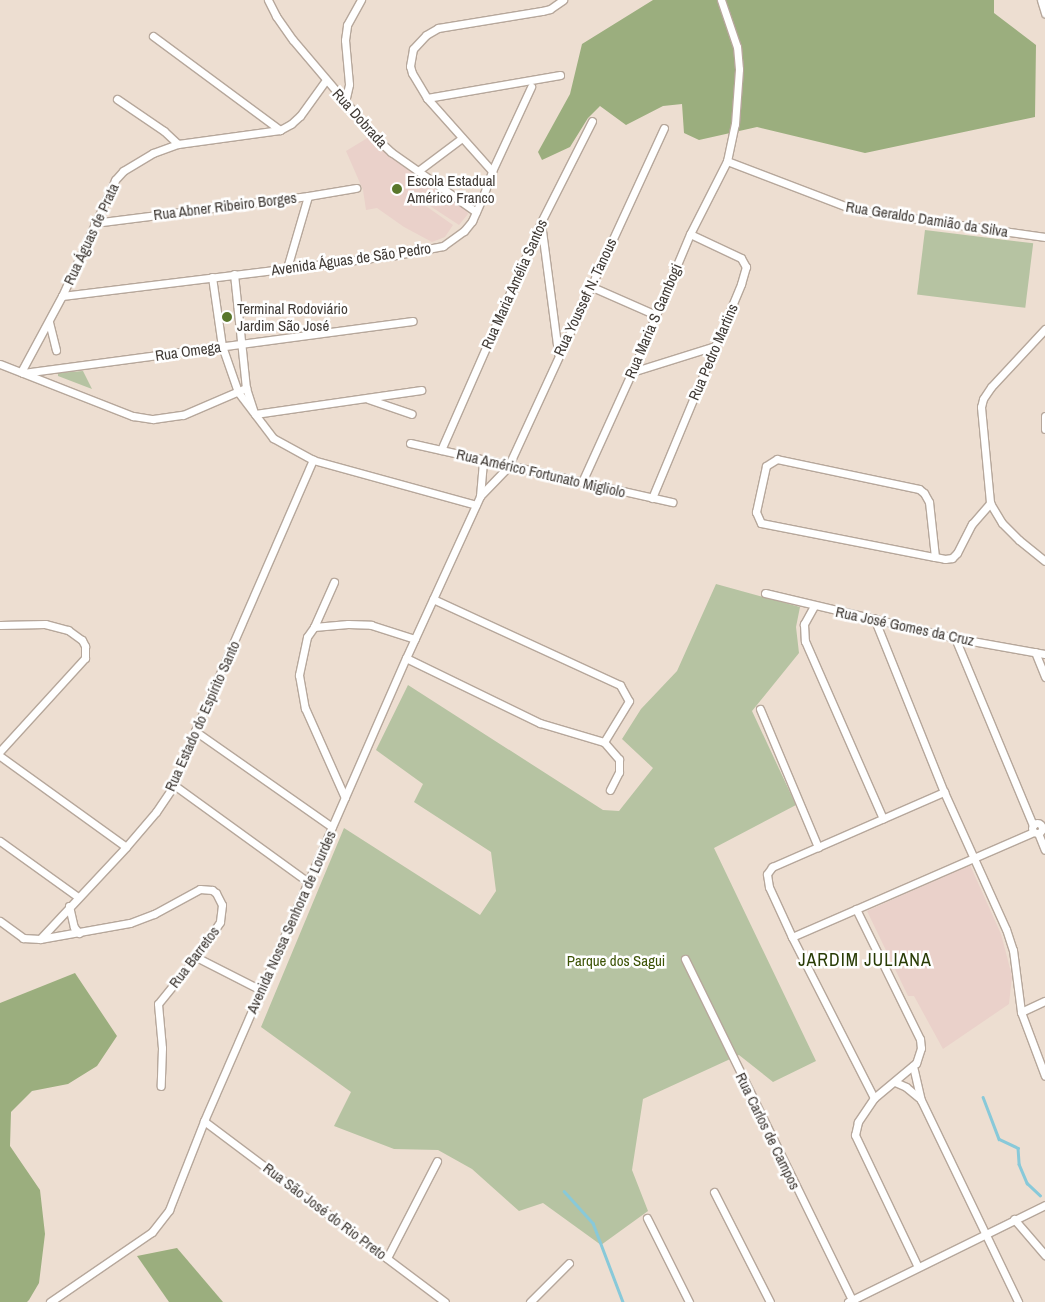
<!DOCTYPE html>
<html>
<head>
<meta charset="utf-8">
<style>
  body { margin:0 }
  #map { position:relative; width:1045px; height:1302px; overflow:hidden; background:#edded1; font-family:"Archivo Narrow",sans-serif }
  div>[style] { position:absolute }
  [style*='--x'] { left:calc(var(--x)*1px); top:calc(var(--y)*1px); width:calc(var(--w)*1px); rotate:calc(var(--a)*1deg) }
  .education>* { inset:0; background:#ead1ca }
  .green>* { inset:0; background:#b6c3a2; transform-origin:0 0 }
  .forest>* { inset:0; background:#9bae7e }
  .stream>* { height:2.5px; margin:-1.25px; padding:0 1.25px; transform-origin:1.25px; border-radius:1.25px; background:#88c9d9 }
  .roads { filter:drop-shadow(1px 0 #b6a79b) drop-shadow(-1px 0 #b6a79b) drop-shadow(0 1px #b6a79b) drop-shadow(0 -1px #b6a79b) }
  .minor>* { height:7px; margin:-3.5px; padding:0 3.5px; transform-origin:3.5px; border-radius:3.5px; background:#fff }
  .minor>.ring { margin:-3.5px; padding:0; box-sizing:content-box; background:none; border:7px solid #fff; border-radius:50% }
  .dots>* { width:14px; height:14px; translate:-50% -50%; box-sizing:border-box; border:2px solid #fff; border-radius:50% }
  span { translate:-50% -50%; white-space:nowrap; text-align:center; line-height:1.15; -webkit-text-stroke:5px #fff; paint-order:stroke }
  .street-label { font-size:15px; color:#413b36 }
  .poi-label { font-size:15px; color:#413b36 }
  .left { translate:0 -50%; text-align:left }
  .park-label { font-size:15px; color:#3d5306 }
  .quarter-label { font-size:18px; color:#293c06; letter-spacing:1px }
</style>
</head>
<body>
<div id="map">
  <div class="education">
    <div style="clip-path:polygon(369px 137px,433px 187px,427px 196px,434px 188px,466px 209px,468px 214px,459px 225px,424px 202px,423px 204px,453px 225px,445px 237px,432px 242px,404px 227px,377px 208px,366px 210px,363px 190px,346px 151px)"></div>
    <div style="clip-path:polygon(970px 865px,1001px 934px,1012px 976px,1009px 1004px,943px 1049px,914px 996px,908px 996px,867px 911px)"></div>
  </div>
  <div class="green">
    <div style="left:925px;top:230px;width:109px;height:65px;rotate:7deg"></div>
    <div style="clip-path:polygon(83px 371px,92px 389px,58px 376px,58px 373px)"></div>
    <div style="clip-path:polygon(716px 584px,800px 607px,796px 627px,799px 653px,752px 711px,796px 805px,714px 848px,816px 1061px,773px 1082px,739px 1055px,643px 1099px,632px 1170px,648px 1211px,601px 1245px,543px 1203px,519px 1211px,472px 1169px,438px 1150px,394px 1149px,334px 1126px,351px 1092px,261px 1027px,344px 828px,480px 915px,496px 891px,491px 852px,414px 802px,423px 784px,376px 750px,408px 685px,603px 810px,619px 811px,653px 768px,622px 739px,641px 709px,677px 671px)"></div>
  </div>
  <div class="forest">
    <div style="clip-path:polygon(653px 0,994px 0,994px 13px,1036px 45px,1035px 117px,865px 153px,757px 127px,699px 140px,684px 133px,682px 104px,663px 106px,626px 125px,600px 106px,588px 118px,570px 147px,542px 160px,538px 152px,570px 94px,582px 44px)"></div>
    <div style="clip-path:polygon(75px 973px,117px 1036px,97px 1066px,68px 1084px,32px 1091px,11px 1112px,10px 1146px,40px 1190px,45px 1234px,39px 1283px,29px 1300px,27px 1302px,0 1302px,0 1003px)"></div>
    <div style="clip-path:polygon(177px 1248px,223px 1302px,169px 1302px,137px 1256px)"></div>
  </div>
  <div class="stream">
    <div style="--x:983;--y:1097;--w:45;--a:69.1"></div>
    <div style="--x:999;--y:1139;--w:21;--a:25"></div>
    <div style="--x:1018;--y:1148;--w:16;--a:86"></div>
    <div style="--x:1019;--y:1164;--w:21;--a:67"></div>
    <div style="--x:1027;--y:1183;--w:18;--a:43"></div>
    <div style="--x:564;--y:1191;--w:43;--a:47.8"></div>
    <div style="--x:593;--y:1223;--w:85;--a:69.2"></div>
  </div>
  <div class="roads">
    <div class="minor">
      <div style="--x:268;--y:0;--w:18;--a:63"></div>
      <div style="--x:276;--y:16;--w:29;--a:55"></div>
      <div style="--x:293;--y:40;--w:128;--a:49.7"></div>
      <div style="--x:376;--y:138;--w:21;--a:43"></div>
      <div style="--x:391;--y:152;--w:104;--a:35.2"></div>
      <div style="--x:1041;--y:0;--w:14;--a:73"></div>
      <div style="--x:153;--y:36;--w:158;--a:36.5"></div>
      <div style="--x:427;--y:98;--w:135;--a:-9.8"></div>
      <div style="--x:117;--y:99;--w:57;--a:34.2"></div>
      <div style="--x:164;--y:131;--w:19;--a:43"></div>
      <div style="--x:345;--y:102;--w:18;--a:-77"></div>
      <div style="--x:349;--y:84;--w:44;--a:-95.2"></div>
      <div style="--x:345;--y:40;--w:15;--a:-82"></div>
      <div style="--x:347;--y:25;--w:29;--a:-61"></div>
      <div style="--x:727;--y:161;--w:137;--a:20.9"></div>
      <div style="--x:855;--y:210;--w:192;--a:8.1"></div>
      <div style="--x:418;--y:171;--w:55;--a:-36.9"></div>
      <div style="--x:492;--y:171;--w:98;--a:-131.7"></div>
      <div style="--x:427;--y:98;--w:29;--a:-121"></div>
      <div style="--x:412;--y:73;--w:7;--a:-106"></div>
      <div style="--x:410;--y:66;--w:17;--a:-80"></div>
      <div style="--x:413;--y:49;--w:19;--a:-47"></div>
      <div style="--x:426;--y:35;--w:14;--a:-30"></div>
      <div style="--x:438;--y:28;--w:105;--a:-9.3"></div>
      <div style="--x:542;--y:11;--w:8;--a:-14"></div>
      <div style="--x:550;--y:9;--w:16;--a:-35"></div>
      <div style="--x:94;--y:223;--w:216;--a:-7.2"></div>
      <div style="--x:308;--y:196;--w:49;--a:-9.5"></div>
      <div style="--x:541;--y:223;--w:131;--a:82.5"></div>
      <div style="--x:287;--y:268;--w:75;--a:-73.7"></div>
      <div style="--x:234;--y:274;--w:115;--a:84"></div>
      <div style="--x:246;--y:388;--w:25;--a:72"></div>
      <div style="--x:212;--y:277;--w:70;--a:81.8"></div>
      <div style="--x:222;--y:346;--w:49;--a:70.8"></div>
      <div style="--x:238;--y:392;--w:58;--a:52.7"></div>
      <div style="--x:273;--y:438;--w:46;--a:28.8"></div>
      <div style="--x:313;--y:460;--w:169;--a:15.4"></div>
      <div style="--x:590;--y:286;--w:72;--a:23.7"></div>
      <div style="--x:62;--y:296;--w:337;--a:-7"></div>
      <div style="--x:396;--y:255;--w:48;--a:-10.8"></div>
      <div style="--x:443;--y:246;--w:26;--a:-36"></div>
      <div style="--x:464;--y:231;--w:13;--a:-51"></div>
      <div style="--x:472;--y:221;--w:24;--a:-66"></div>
      <div style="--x:482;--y:199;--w:30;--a:-70"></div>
      <div style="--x:492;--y:171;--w:93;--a:-65.1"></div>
      <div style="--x:49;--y:322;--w:29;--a:76"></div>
      <div style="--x:1045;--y:329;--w:79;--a:133"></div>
      <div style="--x:991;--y:387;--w:14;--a:124"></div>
      <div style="--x:983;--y:399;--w:8;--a:104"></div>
      <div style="--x:981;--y:407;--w:96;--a:84.6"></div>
      <div style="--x:990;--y:503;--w:23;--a:59"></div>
      <div style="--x:1002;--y:523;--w:24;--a:45"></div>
      <div style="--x:1019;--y:540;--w:33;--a:39"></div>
      <div style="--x:0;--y:364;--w:143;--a:21.4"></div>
      <div style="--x:133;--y:416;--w:20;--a:9"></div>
      <div style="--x:153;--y:419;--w:30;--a:-8"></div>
      <div style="--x:183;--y:415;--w:69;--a:-23.2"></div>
      <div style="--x:21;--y:372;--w:86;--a:-61.7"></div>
      <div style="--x:62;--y:296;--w:128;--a:-65.4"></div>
      <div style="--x:115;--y:180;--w:12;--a:-48"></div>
      <div style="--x:123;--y:171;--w:35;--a:-31"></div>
      <div style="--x:153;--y:153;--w:27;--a:-20"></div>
      <div style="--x:178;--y:144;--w:103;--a:-7.8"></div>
      <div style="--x:280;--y:130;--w:13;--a:-29"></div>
      <div style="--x:291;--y:124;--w:12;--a:-42"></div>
      <div style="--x:300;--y:116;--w:44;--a:-54.2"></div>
      <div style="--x:632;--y:372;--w:87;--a:-17.4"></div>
      <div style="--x:23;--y:373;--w:393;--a:-7.6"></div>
      <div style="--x:368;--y:399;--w:46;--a:18.8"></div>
      <div style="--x:255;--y:414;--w:168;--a:-8.2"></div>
      <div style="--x:1045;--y:416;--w:13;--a:90"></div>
      <div style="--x:410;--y:443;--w:269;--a:12.7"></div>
      <div style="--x:441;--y:450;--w:249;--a:-66.3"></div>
      <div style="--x:541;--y:222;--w:113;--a:-63.2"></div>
      <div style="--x:582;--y:482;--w:121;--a:-65.6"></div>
      <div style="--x:632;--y:372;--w:150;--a:-67.2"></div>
      <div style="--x:690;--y:234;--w:82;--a:-63.1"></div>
      <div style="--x:727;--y:161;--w:38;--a:-78"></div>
      <div style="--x:735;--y:124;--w:55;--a:-85.8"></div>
      <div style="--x:739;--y:69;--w:22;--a:-95"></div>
      <div style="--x:737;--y:47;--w:50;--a:-108.8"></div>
      <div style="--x:480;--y:496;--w:40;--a:-46"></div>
      <div style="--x:508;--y:467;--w:373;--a:-65.3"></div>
      <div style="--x:652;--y:498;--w:232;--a:-67.4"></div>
      <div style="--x:741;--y:284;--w:18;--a:-74"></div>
      <div style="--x:746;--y:267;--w:10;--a:-119"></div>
      <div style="--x:741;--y:258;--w:56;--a:-154.8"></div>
      <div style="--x:935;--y:557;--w:55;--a:-96.2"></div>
      <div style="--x:929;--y:502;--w:10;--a:-119"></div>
      <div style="--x:924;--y:493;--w:6;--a:-141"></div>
      <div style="--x:919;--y:489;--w:145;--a:-168.1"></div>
      <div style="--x:777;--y:459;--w:13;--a:148"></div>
      <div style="--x:766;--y:466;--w:47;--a:102.3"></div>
      <div style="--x:756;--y:512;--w:12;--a:66"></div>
      <div style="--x:761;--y:523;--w:177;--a:11.1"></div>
      <div style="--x:935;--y:557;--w:10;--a:11"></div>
      <div style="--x:945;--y:559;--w:7;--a:-8"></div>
      <div style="--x:952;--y:558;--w:7;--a:-45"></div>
      <div style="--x:957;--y:553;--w:33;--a:-63"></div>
      <div style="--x:972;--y:524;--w:28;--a:-49"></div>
      <div style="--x:334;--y:582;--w:49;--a:114"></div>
      <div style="--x:314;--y:627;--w:12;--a:125"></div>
      <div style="--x:307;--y:637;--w:39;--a:102"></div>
      <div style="--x:299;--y:675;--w:34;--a:80"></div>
      <div style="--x:305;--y:708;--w:98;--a:66"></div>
      <div style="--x:765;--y:593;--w:195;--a:13.3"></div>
      <div style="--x:955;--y:638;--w:91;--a:10.1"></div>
      <div style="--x:433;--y:599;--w:206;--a:24.7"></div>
      <div style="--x:620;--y:685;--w:18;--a:61"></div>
      <div style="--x:629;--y:701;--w:48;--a:121.4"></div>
      <div style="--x:814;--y:606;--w:21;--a:119"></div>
      <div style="--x:804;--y:624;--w:17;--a:87"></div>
      <div style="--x:805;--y:641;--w:194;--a:66.3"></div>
      <div style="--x:874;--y:618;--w:188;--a:68.1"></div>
      <div style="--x:944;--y:792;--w:150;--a:65.7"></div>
      <div style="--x:1006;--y:929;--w:22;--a:72"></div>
      <div style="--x:1013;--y:950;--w:63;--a:82.6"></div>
      <div style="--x:1021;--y:1012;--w:68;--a:69.4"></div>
      <div style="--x:0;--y:625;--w:45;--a:-1.3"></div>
      <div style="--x:45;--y:624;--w:24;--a:15"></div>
      <div style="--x:68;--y:630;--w:17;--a:36"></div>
      <div style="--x:82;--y:640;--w:7;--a:63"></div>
      <div style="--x:85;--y:646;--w:12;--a:90"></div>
      <div style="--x:85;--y:658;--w:126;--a:132.4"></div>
      <div style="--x:314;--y:627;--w:34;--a:-5"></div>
      <div style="--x:348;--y:624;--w:23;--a:2"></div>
      <div style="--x:371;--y:625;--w:46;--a:17.7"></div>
      <div style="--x:955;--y:638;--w:203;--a:67.4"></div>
      <div style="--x:1035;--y:652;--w:27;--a:68"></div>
      <div style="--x:406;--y:658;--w:149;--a:25.9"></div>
      <div style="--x:540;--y:723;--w:67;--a:16.5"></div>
      <div style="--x:760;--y:709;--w:150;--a:67.2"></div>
      <div style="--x:195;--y:731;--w:167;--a:35"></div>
      <div style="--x:604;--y:742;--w:23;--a:49"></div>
      <div style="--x:619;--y:759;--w:13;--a:90"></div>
      <div style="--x:619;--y:772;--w:20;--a:117"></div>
      <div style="--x:0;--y:756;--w:155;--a:35.8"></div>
      <div style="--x:174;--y:785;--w:165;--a:35.9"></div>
      <div class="ring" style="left:1032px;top:823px;width:3px;height:3px"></div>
      <div style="--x:1038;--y:833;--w:18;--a:68"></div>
      <div style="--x:0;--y:841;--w:96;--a:35.7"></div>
      <div style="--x:69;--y:906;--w:22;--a:77"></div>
      <div style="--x:74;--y:927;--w:8;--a:50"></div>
      <div style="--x:856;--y:909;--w:145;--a:63.8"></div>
      <div style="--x:920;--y:1039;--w:9;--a:84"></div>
      <div style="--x:921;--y:1048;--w:16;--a:108"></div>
      <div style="--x:916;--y:1063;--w:55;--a:140.2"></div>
      <div style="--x:874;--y:1098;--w:29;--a:124"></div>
      <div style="--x:858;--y:1122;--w:13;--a:103"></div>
      <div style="--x:855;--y:1135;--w:146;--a:64.5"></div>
      <div style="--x:0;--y:921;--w:29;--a:36"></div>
      <div style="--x:23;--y:938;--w:17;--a:3"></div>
      <div style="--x:40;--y:939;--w:91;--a:-10.1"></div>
      <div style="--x:130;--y:923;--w:26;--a:-21"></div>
      <div style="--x:154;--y:914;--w:52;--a:-28.5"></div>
      <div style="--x:200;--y:889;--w:12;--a:5"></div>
      <div style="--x:212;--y:890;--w:5;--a:37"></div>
      <div style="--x:216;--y:893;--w:13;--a:63"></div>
      <div style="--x:222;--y:905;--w:17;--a:97"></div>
      <div style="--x:220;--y:922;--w:42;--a:124.4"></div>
      <div style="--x:196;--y:957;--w:60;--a:129"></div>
      <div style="--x:158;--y:1004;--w:44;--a:84.8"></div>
      <div style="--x:162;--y:1048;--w:38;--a:92"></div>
      <div style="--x:792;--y:937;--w:263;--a:-23.5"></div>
      <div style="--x:40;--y:939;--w:126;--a:-46.9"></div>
      <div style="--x:126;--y:847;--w:46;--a:-49.4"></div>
      <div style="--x:156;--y:812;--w:32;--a:-56"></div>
      <div style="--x:174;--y:785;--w:58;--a:-68.7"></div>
      <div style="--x:195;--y:731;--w:296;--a:-66.5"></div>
      <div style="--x:196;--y:957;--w:73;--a:26.9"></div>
      <div style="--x:685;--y:959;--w:382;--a:63.9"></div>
      <div style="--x:1021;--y:1012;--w:26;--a:-25"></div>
      <div style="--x:913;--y:1066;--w:35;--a:77"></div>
      <div style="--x:921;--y:1100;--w:224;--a:64.3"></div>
      <div style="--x:895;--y:1082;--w:12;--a:24"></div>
      <div style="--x:906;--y:1087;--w:17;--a:40"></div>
      <div style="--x:874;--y:1098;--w:181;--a:-117"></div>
      <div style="--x:792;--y:937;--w:55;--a:-114.7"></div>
      <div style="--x:769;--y:887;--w:13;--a:-99"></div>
      <div style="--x:767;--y:874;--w:9;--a:-54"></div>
      <div style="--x:772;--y:867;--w:188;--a:-23.6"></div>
      <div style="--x:204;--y:1121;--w:301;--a:36.9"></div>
      <div style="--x:714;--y:1192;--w:123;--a:63"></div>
      <div style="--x:647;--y:1218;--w:94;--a:63.4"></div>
      <div style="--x:1014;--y:1219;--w:48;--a:49.3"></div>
      <div style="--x:387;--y:1258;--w:109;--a:-62.7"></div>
      <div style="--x:50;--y:1302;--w:124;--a:-34.5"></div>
      <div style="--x:152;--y:1232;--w:28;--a:-52"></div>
      <div style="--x:169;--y:1210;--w:96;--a:-68.5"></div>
      <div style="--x:204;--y:1121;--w:261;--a:-66.5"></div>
      <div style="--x:308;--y:882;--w:244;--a:-66.4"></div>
      <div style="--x:406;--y:658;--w:178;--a:-65.4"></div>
      <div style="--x:480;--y:496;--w:36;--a:-85"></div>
      <div style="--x:530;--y:1302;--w:55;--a:-45"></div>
      <div style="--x:848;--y:1302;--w:220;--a:-26.2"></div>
    </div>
  </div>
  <div class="dots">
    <div style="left:397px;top:189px;background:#59772c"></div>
    <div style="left:227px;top:317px;background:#59772c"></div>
  </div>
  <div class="street-label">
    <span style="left:360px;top:118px;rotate:48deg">Rua Dobrada</span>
    <span style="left:225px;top:206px;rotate:-7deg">Rua Abner Ribeiro Borges</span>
    <span style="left:927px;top:219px;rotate:9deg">Rua Geraldo Damião da Silva</span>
    <span style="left:91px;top:234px;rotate:-65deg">Rua Águas de Prata</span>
    <span style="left:351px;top:259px;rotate:-8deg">Avenida Águas de São Pedro</span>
    <span style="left:514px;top:284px;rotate:-66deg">Rua Maria Amélia Santos</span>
    <span style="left:585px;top:297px;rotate:-65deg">Rua Youssef N. Tanous</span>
    <span style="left:653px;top:321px;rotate:-67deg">Rua Maria S Gambogi</span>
    <span style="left:188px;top:351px;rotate:-8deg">Rua Omega</span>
    <span style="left:713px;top:352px;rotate:-67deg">Rua Pedro Martins</span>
    <span style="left:541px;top:473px;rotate:13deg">Rua Américo Fortunato Migliolo</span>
    <span style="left:905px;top:626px;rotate:12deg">Rua José Gomes da Cruz</span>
    <span style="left:202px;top:716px;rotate:-66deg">Rua Estado do Espírito Santo</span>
    <span style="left:291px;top:922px;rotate:-66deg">Avenida Nossa Senhora de Lourdes</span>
    <span style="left:194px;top:957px;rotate:-53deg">Rua Barretos</span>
    <span style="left:768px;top:1131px;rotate:64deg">Rua Carlos de Campos</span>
    <span style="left:325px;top:1211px;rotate:37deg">Rua São José do Rio Preto</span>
  </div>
  <div class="poi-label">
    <span class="left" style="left:407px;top:189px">Escola Estadual<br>Américo Franco</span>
    <span class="left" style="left:237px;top:317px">Terminal Rodoviário<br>Jardim São José</span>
  </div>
  <div class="park-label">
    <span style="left:616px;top:961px">Parque dos Sagui</span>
  </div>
  <div class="quarter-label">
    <span style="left:865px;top:960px">JARDIM JULIANA</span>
  </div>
</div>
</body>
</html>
